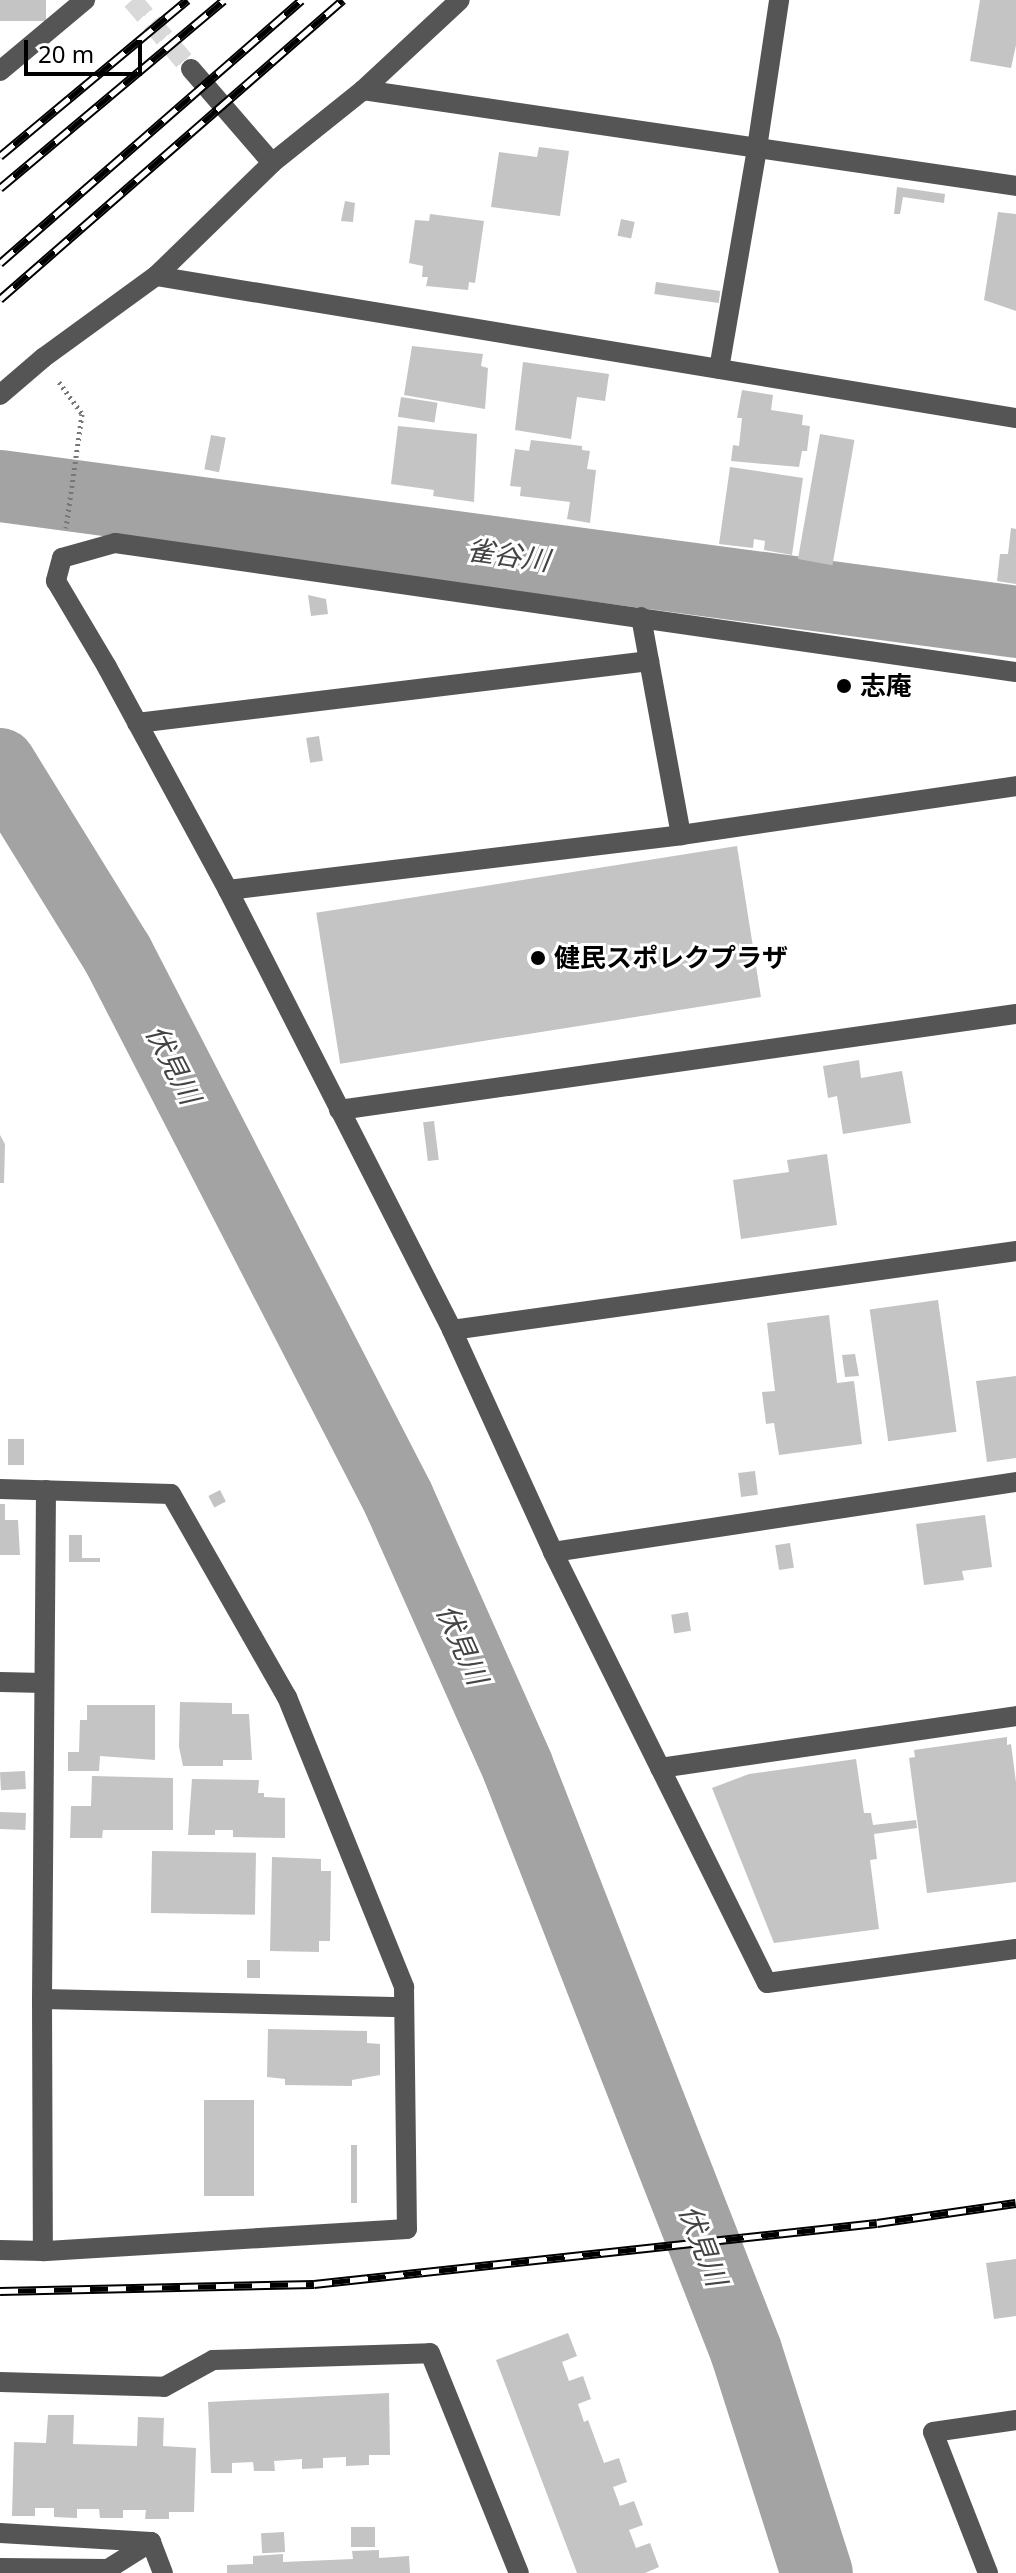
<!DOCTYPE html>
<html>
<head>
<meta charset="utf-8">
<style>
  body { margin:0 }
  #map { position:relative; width:1016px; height:2573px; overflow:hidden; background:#fff; font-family:"Noto Sans","Noto Sans JP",sans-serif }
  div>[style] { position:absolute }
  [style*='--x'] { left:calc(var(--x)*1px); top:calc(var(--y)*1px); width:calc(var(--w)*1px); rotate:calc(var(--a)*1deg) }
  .river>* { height:72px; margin:-36px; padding:0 36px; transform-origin:36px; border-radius:36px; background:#a3a3a3 }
  .building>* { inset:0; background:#c4c4c4; transform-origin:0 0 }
  .minor-tunnel>* { height:20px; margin-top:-10px; transform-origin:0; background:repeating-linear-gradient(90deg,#d9d9d9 0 20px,transparent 0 30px) }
  .path>* { height:5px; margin-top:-2.5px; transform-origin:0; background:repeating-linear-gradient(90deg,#777 0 2px,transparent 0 6px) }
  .minor>* { height:20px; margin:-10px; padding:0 10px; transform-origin:10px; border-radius:10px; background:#555 }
  .rail>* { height:9px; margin-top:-4.5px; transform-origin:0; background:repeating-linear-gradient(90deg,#fff 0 18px,#000 0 36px); box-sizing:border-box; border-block:2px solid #000 }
  .dots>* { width:22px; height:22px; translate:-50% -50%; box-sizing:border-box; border:4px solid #fff; border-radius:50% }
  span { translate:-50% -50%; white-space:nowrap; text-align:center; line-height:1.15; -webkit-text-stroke:6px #fff; paint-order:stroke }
  .poi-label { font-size:26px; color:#000; font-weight:700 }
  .left { translate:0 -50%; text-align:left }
  .water-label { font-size:28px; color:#444; font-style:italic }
  .scale { position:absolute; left:24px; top:40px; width:118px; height:36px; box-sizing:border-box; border:4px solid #000; border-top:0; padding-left:10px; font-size:24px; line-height:28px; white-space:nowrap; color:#000; -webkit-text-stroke:6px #fff; paint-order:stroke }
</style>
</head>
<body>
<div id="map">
  <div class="river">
    <div style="--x:0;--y:486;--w:1025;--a:7.62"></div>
    <div style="--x:0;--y:764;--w:225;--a:58.3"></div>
    <div style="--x:118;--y:955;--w:611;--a:62.72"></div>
    <div style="--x:398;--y:1498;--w:295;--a:66"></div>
    <div style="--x:518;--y:1768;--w:626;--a:68.64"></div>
    <div style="--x:746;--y:2351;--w:233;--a:72.3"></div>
  </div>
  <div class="building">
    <div style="left:0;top:0;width:46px;height:21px"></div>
    <div style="clip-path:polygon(980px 0,1016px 0,1016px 45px,1011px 68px,970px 61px)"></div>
    <div style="clip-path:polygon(539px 147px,569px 151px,560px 216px,491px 207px,499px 152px,537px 157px)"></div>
    <div style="clip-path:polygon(897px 187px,945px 194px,944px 203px,903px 197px,900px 214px,894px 214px)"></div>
    <div style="clip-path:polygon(345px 201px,355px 203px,353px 222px,341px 221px)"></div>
    <div style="clip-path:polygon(998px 212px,1016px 214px,1016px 311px,984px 300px)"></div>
    <div style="clip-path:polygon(430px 214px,484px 221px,475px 283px,469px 282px,468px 290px,426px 286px,428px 277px,422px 277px,423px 266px,409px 263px,415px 220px,429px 221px)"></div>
    <div style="left:621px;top:219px;width:14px;height:17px;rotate:12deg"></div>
    <div style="left:656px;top:282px;width:65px;height:12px;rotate:8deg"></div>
    <div style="clip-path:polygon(412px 346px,483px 354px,481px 366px,488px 368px,485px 409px,404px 395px)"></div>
    <div style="clip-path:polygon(523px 362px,609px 374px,605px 401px,577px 397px,571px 439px,515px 430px)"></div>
    <div style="clip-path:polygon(742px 390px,773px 395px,771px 410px,803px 415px,802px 425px,810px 426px,807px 451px,802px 451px,799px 467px,731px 461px,733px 445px,739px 446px,742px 418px,737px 418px)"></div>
    <div style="left:401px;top:397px;width:37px;height:20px;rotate:9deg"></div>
    <div style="clip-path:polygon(398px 426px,477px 434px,474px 502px,433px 496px,434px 490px,391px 484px)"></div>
    <div style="left:820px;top:434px;width:35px;height:127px;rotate:10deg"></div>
    <div style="left:211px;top:435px;width:15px;height:35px;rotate:11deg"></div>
    <div style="clip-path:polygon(531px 440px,582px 446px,582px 450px,590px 451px,587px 469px,596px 470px,590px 523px,567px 519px,570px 502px,520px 496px,521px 487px,510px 486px,515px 449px,529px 451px)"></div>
    <div style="clip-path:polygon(730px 467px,803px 478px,792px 555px,764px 550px,765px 541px,754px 539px,753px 548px,719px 544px)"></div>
    <div style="clip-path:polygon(1011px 528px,1016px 529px,1016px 584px,997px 581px,1000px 554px,1008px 554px)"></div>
    <div style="clip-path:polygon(308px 595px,326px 599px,328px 614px,311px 616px)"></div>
    <div style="left:319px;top:736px;width:25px;height:13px;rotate:81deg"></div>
    <div style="left:737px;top:846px;width:153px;height:426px;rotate:81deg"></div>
    <div style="clip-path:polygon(859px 1060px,861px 1078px,902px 1071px,911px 1123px,843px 1134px,837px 1096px,828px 1098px,823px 1066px)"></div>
    <div style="left:434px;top:1121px;width:39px;height:11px;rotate:83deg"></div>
    <div style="clip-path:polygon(0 1135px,5px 1144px,4px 1183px,0 1183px)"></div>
    <div style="clip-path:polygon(827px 1154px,837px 1225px,741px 1239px,733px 1180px,789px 1172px,787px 1160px)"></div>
    <div style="left:938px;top:1300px;width:133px;height:69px;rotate:82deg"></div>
    <div style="clip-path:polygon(829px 1315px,837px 1383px,854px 1381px,862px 1444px,779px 1455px,774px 1423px,766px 1424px,762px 1392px,775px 1391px,767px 1323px)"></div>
    <div style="clip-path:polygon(855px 1354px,859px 1376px,845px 1377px,842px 1355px)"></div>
    <div style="clip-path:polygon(1016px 1376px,1016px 1458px,987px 1462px,976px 1381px)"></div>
    <div style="left:8px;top:1439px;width:16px;height:26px"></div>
    <div style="left:755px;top:1471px;width:24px;height:17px;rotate:83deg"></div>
    <div style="left:220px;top:1490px;width:13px;height:13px;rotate:63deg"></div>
    <div style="clip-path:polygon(0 1504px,5px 1504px,5px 1520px,18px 1520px,20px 1555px,0 1555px)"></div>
    <div style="clip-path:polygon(985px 1515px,992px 1567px,962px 1571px,964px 1580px,924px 1585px,916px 1524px)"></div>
    <div style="clip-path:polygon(69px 1535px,82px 1535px,82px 1558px,100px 1558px,100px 1562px,69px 1562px)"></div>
    <div style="left:790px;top:1543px;width:25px;height:15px;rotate:81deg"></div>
    <div style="left:688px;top:1612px;width:19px;height:17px;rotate:81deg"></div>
    <div style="clip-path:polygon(180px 1702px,232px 1703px,232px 1714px,249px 1714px,252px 1760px,223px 1760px,223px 1766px,183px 1766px,179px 1747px)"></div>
    <div style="clip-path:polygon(87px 1705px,155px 1705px,155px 1760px,100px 1756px,99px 1771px,68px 1771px,68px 1752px,79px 1752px,80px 1720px,87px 1720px)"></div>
    <div style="clip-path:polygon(1007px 1737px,1007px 1745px,1011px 1744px,1016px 1782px,1016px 1882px,927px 1893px,909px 1758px,915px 1757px,914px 1750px)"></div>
    <div style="clip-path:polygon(856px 1759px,864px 1813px,871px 1813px,873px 1825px,916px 1820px,917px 1828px,874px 1834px,877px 1859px,870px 1860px,879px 1929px,774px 1943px,712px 1788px,749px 1774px)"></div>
    <div style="left:25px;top:1771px;width:18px;height:25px;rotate:87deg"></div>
    <div style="clip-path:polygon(92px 1776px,173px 1778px,173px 1830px,103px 1830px,102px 1838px,70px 1838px,71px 1806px,91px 1806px)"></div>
    <div style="clip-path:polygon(192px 1779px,259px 1780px,258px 1793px,264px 1793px,264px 1797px,285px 1798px,285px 1838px,233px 1837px,233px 1830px,215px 1830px,215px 1835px,188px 1835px)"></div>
    <div style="left:0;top:1812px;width:26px;height:17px;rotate:2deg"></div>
    <div style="left:152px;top:1851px;width:104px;height:62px;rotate:1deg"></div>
    <div style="clip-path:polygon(272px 1857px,321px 1859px,321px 1871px,331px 1871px,330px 1941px,319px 1941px,319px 1952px,270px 1951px)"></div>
    <div style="left:247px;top:1960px;width:13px;height:18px"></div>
    <div style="clip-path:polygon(268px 2029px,367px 2031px,367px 2043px,380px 2044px,380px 2075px,352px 2080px,352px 2086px,285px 2085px,285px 2079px,267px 2077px)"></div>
    <div style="left:204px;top:2100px;width:50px;height:96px"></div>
    <div style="left:351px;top:2145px;width:6px;height:58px"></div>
    <div style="clip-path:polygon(1016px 2259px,1016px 2316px,994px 2319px,986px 2263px)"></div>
    <div style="clip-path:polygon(568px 2333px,577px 2356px,562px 2362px,569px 2381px,583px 2376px,591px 2399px,578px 2404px,584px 2422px,588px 2420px,604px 2463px,619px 2458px,627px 2482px,613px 2487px,620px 2506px,634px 2501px,643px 2525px,629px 2530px,636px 2548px,650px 2543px,659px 2567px,645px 2573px,577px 2573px,496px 2360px)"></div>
    <div style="clip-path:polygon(389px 2393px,390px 2455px,369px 2455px,369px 2465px,346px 2466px,346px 2457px,323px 2458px,323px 2468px,302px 2469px,302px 2459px,274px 2461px,275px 2471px,254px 2471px,253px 2462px,232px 2463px,232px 2473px,211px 2473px,208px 2402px)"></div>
    <div style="clip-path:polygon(48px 2415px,74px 2415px,73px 2444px,137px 2446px,138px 2417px,164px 2418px,163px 2446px,196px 2448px,194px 2512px,169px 2512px,169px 2519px,145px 2519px,146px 2510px,123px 2510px,123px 2518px,100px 2518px,99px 2509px,77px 2509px,77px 2518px,54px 2517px,54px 2508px,35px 2508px,35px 2516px,12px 2516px,14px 2442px,46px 2443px)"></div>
    <div style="left:375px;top:2527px;width:20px;height:24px;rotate:90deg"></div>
    <div style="left:284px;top:2532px;width:20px;height:23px;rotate:87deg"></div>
    <div style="clip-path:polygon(379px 2550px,379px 2558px,409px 2556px,410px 2573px,227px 2573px,227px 2565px,253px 2564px,253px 2556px,283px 2554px,283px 2562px,353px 2559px,352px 2551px)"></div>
  </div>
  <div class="minor-tunnel">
    <div style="--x:132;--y:0;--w:91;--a:49.5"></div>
  </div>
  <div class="path">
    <div style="--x:59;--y:382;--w:39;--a:54"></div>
    <div style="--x:82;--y:414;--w:115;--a:98"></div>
  </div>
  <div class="minor">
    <div style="--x:191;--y:69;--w:124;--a:49.2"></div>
    <div style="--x:0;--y:71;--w:111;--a:-39.9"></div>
    <div style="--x:363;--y:90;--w:660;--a:8.36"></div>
    <div style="--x:156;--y:276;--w:872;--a:9.38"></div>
    <div style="--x:719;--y:369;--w:224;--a:-80.2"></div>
    <div style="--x:757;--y:148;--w:150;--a:-81.5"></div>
    <div style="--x:0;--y:395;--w:57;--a:-40.7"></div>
    <div style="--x:43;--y:358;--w:140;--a:-36"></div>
    <div style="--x:156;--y:276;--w:162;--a:-44.2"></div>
    <div style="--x:272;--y:163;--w:117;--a:-38.7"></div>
    <div style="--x:363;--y:90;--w:132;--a:-42.9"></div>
    <div style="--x:641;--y:617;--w:222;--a:79.6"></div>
    <div style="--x:1016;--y:672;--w:910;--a:-171.85"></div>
    <div style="--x:115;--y:543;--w:55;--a:164.2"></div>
    <div style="--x:62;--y:558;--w:24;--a:105"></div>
    <div style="--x:56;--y:581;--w:100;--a:59.3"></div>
    <div style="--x:107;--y:667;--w:254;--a:61.5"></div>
    <div style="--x:228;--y:890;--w:494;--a:63"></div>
    <div style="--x:452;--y:1330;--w:244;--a:65.5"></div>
    <div style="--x:553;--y:1552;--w:468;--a:-8.6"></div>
    <div style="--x:137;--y:723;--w:516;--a:-6.9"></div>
    <div style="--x:228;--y:890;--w:456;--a:-6.9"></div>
    <div style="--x:681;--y:835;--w:339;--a:-8.3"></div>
    <div style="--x:339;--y:1110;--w:684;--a:-8.07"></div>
    <div style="--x:452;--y:1330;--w:570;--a:-7.97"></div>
    <div style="--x:0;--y:1489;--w:171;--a:1.7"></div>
    <div style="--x:171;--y:1494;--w:234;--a:60.3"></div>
    <div style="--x:287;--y:1697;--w:313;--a:68"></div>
    <div style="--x:404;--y:1987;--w:242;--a:89.3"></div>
    <div style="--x:407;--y:2229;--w:365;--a:176.5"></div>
    <div style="--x:43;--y:2251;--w:43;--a:-178.7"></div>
    <div style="--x:46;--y:1490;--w:509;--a:90.45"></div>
    <div style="--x:42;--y:1999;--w:362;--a:1.3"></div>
    <div style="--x:553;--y:1552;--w:481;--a:63.6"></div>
    <div style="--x:767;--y:1983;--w:251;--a:-7.8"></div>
    <div style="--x:0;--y:1682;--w:44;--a:1.3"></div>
    <div style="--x:660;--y:1768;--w:360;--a:-8.3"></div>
    <div style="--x:42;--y:1999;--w:252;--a:89.8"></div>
    <div style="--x:0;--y:2382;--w:164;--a:1.7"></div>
    <div style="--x:164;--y:2387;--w:56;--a:-28.9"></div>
    <div style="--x:213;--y:2360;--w:217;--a:-1.8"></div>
    <div style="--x:430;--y:2353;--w:237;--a:68"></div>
    <div style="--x:0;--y:2533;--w:151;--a:3.4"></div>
    <div style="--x:151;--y:2542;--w:33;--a:69"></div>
    <div style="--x:0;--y:2568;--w:108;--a:0.5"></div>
    <div style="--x:108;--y:2569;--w:51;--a:-32.1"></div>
    <div style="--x:988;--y:2573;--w:151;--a:-111.3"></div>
    <div style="--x:933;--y:2432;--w:84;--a:-8.2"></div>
  </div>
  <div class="rail">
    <div style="--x:0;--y:156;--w:244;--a:-39.8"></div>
    <div style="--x:0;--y:188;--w:292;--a:-40"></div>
    <div style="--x:0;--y:263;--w:400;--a:-41.1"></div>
    <div style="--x:0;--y:299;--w:455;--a:-41.1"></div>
    <div style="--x:0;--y:2291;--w:314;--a:-1.3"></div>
    <div style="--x:314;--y:2284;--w:566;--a:-6.18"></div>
    <div style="--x:877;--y:2223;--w:140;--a:-8.2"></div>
  </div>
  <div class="dots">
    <div style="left:844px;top:686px;background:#000"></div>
    <div style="left:538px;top:958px;background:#000"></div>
  </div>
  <div class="poi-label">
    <span class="left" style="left:860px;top:686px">志庵</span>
    <span class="left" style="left:554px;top:958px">健民スポレクプラザ</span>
  </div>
  <div class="water-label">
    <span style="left:508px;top:554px;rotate:8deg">雀谷川</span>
    <span style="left:174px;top:1064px;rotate:63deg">伏見川</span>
    <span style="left:463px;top:1644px;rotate:66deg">伏見川</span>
    <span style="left:704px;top:2245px;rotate:69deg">伏見川</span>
  </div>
  <div class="scale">20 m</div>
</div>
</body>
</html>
